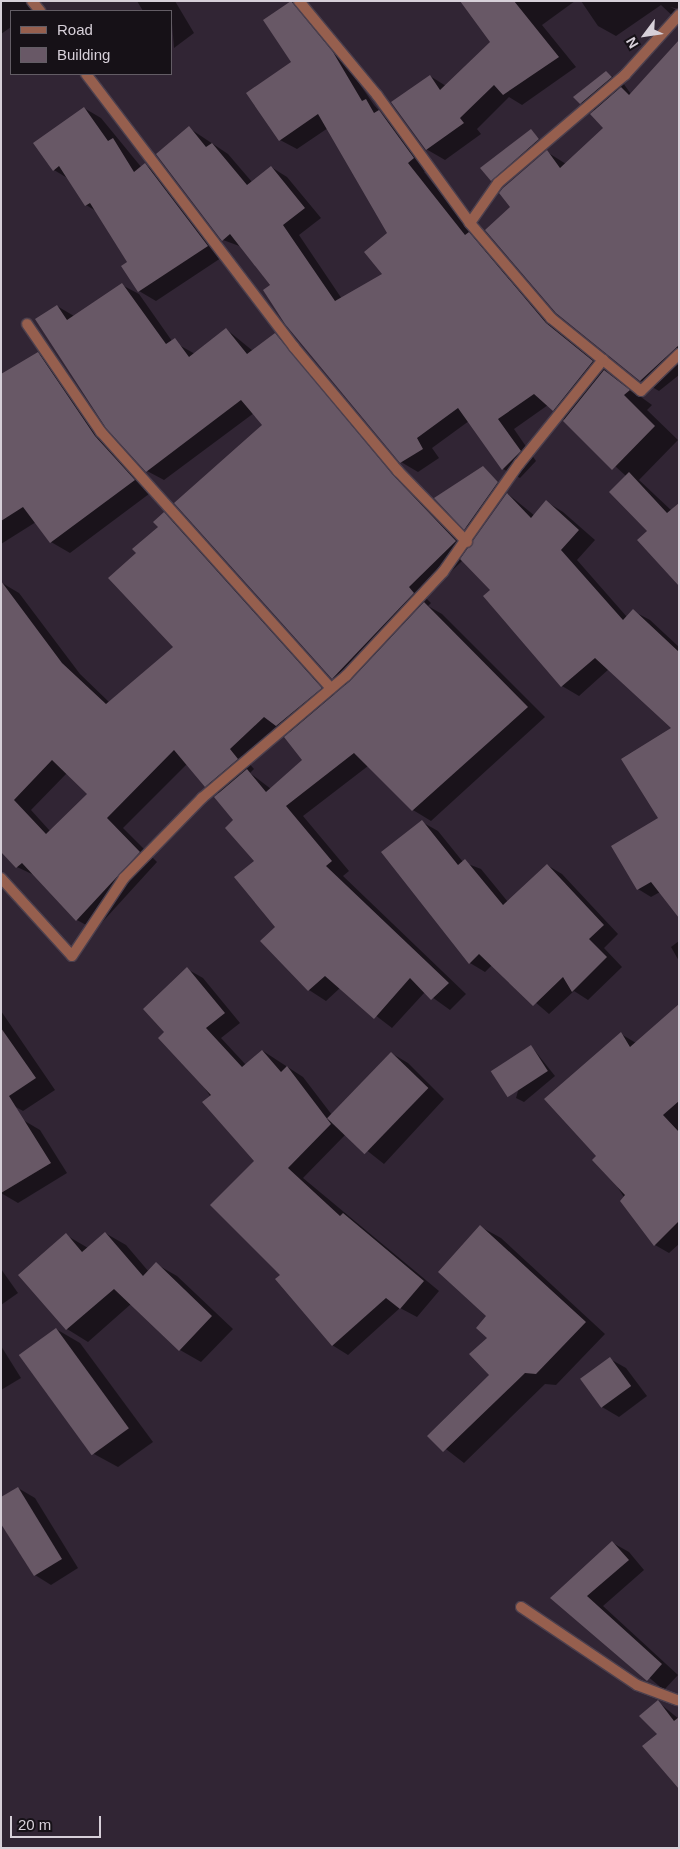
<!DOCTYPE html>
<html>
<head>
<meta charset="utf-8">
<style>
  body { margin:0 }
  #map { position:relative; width:680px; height:1849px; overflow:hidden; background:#312534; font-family:Helvetica,sans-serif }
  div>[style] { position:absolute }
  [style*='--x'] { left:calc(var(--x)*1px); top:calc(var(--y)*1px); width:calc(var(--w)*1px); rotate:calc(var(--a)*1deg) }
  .shadow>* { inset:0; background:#0007 }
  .building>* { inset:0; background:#685866; transform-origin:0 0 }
  .roads { filter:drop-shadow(1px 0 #4c404e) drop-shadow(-1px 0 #4c404e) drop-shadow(0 1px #4c404e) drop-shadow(0 -1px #4c404e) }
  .minor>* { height:10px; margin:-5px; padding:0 5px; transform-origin:5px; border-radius:5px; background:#965f4e }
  span { translate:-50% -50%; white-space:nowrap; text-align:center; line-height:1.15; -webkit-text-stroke:4.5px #161117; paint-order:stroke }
  .frame { position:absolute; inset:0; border:2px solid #d7d0d9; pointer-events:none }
  .legend { position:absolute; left:10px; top:10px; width:162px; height:65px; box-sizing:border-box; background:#161117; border:1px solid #635d65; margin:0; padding:6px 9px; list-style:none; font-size:15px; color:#d7d0d9 }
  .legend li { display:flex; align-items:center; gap:10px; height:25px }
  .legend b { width:25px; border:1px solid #635d65 }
  .north { position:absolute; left:620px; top:10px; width:50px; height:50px; -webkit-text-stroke:4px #161117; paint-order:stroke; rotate:239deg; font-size:14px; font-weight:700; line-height:20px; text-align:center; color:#d7d0d9 }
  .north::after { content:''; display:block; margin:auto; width:18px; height:22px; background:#d7d0d9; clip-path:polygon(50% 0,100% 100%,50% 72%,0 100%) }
  .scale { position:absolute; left:10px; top:1816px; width:91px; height:22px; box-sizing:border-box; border:2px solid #d7d0d9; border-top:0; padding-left:6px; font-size:15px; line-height:18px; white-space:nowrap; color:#d7d0d9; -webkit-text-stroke:4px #161117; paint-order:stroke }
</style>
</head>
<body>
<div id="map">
  <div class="shadow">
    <div style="clip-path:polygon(1px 1px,34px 1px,36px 11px,11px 11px,11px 27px,1px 34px)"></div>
    <div style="clip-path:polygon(137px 1px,175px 1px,194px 33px,174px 48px,171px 11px,143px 11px)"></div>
    <div style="clip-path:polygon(496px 1px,575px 1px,542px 25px,576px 67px,522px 105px,509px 97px,477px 129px,481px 134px,445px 160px,426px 149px,430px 76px,446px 86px,491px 42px)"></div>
    <div style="clip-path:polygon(581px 1px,679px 1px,679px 9px,670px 7px,679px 11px,679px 22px,661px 5px,616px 36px,598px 26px)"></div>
    <div style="clip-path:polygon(292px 2px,309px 11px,374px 105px,430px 168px,424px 172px,475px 237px,608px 373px,652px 405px,647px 410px,678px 440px,639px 480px,672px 511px,648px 531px,626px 476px,548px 405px,514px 429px,536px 461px,520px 478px,503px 469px,469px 421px,432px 448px,439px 458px,418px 472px,401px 462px,242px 247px,223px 240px,189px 128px,228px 154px,252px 182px,271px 167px,287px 177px,321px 218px,299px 235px,342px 299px,384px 274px,389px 233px,328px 128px,297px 149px,280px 140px,293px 62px,265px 21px)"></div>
    <div style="clip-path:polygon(679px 42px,679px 375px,659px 391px,640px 380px,511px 207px,547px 152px,566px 164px,605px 128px,595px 111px,581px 103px,607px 73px,623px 83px,631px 94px)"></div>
    <div style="clip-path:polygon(84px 108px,101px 118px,142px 168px,145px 165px,162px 174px,224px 256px,156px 301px,139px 291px,123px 266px,128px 263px,96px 211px,86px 205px,69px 179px,54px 170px)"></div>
    <div style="clip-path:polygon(531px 131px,546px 145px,500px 185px,492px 180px)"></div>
    <div style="clip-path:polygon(evenodd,122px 285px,139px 294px,172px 341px,195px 354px,226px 329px,253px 351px,275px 334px,292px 344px,410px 487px,470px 548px,508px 494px,535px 516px,547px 502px,563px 512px,595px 540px,577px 560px,627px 617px,633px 611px,650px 620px,679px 647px,679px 752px,673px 728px,609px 669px,579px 696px,562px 686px,484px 596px,491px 590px,463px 560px,425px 597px,431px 603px,428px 606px,442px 614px,545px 717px,431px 821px,413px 810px,368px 766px,303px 816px,349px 871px,343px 876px,466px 994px,450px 1010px,425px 992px,392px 1028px,340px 988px,326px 1001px,309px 990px,277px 927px,256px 861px,235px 821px,220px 794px,206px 786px,187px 764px,123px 828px,157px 862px,95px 930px,77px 920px,36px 876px,17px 867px,2px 583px,19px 593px,80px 674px,109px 702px,175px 647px,138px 554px,160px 527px,164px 514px,181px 524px,336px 695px,347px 686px,333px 678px,263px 425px,254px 413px,164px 480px,147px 471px,57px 306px,74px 316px,122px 285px,281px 728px,291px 733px,304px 760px,271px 789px,250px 773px,254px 769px,246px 760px,281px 728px,122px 285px,67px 773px,89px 794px,50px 831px,31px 810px,67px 773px)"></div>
    <div style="clip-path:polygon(38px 353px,56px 364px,114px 448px,153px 491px,70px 553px,51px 542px,36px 522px,1px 544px,1px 376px)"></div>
    <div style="clip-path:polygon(483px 468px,505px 488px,473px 533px,436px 499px)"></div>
    <div style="clip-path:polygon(675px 810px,660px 892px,651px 897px,638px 889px)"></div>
    <div style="clip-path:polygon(422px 822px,438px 831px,463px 862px,481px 869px,508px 902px,547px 865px,562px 874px,618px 934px,604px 948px,622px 967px,588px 1000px,574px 991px,549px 1014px,492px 965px,485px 972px,470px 963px)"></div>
    <div style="clip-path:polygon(679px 941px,679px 961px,671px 947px)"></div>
    <div style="clip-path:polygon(187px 969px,203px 978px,240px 1023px,221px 1038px,246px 1065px,263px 1051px,303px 1077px,332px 1115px,391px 1053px,408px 1063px,444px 1099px,384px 1164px,346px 1134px,303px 1178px,439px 1291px,417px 1317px,400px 1308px,348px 1355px,332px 1345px,281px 1275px,255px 1161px,166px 1032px)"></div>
    <div style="clip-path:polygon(679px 1006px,679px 1244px,669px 1253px,655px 1245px,598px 1157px,621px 1034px,636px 1043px)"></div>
    <div style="clip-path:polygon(1px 1011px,55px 1090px,23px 1111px,7px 1102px,1px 1106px)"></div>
    <div style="clip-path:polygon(531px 1046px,555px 1076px,524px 1102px,516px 1098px)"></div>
    <div style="clip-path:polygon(23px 1120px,40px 1130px,67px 1173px,18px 1203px,1px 1193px,1px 1147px)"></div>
    <div style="clip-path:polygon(481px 1227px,501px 1238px,605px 1334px,556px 1385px,545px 1384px,464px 1463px,429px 1436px,491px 1375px)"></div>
    <div style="clip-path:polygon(105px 1233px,126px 1245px,149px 1272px,156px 1264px,177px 1276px,233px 1329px,201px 1362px,180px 1350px,131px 1304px,88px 1342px,67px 1329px,66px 1235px,88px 1248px)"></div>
    <div style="clip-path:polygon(1px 1269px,18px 1293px,1px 1305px)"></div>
    <div style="clip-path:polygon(56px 1329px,80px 1343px,153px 1442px,118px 1467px,94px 1454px)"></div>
    <div style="clip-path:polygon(1px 1346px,21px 1378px,1px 1390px)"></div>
    <div style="clip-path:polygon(610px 1359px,626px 1368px,647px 1396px,619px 1417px,602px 1407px,582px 1380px)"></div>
    <div style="clip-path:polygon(18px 1488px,35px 1498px,78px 1568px,51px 1585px,35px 1575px)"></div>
    <div style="clip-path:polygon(613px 1543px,629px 1552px,644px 1570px,603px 1606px,678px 1675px,664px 1690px,552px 1597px)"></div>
    <div style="clip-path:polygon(658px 1702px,679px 1719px,659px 1734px)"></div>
  </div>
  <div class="building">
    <div style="clip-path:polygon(291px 1px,333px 52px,362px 101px,366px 99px,374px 113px,379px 110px,414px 158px,408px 163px,465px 235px,469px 232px,546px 323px,593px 361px,553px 411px,534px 394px,498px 419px,521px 451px,502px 470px,458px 408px,417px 438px,423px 449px,400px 463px,285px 324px,263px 290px,270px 285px,230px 234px,222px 241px,156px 154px,189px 126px,206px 147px,212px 143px,247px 185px,271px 166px,305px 208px,283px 225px,335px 301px,382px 274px,364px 252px,387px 233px,318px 114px,279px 141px,246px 93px,291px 62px,263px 20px)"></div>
    <div style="clip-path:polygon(460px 1px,514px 1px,559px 57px,503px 95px,494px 85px,460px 118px,464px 123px,426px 150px,391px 102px,430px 75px,440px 90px,490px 42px)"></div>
    <div style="clip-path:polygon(679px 40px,679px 345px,640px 381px,556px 313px,485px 230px,510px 207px,499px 193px,503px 188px,547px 150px,560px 168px,603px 128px,590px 114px,621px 87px,629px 95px)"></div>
    <div style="clip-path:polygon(606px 71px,612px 77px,580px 104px,573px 97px)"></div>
    <div style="clip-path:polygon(84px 107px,108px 141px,113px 138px,134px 172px,145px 163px,208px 246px,138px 292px,121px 266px,127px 262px,90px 203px,85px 206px,59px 166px,53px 171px,33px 143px)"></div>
    <div style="clip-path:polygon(531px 129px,539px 139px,491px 181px,480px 168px)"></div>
    <div style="clip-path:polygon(122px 283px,166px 344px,175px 338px,189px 357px,226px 328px,247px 354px,275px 333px,393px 475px,456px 541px,409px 587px,414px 593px,332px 679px,174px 503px,262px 425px,241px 400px,146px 472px,106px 428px,35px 319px,57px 305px,67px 320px)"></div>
    <div style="clip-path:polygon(38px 352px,95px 436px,135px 480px,50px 543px,23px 507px,1px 521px,1px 374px)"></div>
    <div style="clip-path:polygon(604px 370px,630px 390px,624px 395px,655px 426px,612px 470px,563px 421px)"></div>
    <div style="clip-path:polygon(483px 466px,498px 482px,464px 530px,434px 498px)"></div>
    <div style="clip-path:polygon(629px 472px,667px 513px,679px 503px,679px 586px,637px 540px,647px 531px,609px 492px)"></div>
    <div style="clip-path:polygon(507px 493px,531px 518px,546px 500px,579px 530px,561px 550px,623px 620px,633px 609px,679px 652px,679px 918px,651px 882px,637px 890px,611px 846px,658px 818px,621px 759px,671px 728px,595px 658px,561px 687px,483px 596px,490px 590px,460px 559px)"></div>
    <div style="clip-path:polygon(evenodd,164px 512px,322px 688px,276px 726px,264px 717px,230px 749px,238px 759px,205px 787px,174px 750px,107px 818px,140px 852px,76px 921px,22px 863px,16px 868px,1px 852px,1px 581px,62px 663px,106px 704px,173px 647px,108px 578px,136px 553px,132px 549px,158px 527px,153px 522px,164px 512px,52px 760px,87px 794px,46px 834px,14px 800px,52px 760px)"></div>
    <div style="clip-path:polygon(424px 602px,528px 707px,412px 811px,354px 753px,286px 806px,332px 861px,326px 866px,449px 983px,431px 1000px,410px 978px,374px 1019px,325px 976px,308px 991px,260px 941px,275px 927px,234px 877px,254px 861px,225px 828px,233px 820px,214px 797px,247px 769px,266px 792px,302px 760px,284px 737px,350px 681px)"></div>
    <div style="clip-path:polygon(422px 820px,458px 865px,465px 859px,503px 905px,547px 864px,604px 925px,589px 939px,607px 957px,572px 992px,563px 977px,533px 1006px,479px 954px,469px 964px,381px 852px)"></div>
    <div style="clip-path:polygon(187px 967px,225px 1013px,206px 1028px,242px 1067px,262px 1050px,281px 1072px,287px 1066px,331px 1124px,288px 1168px,340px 1216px,343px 1213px,424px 1281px,400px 1309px,386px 1298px,332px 1346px,275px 1279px,280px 1275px,210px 1205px,254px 1161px,202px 1102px,211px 1095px,158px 1038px,164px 1032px,143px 1009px)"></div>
    <div style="clip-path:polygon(679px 1004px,679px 1101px,663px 1115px,679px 1132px,679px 1221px,654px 1246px,620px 1201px,625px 1195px,592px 1160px,596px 1156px,544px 1099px,621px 1032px,630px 1047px)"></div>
    <div style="clip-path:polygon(1px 1028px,36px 1078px,9px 1096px,51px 1163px,1px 1193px)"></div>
    <div style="left:531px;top:1045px;width:31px;height:48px;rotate:57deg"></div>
    <div style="left:391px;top:1052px;width:52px;height:92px;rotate:44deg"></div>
    <div style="clip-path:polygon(480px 1225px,586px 1322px,536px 1374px,525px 1373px,443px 1452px,427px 1436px,489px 1375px,469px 1354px,487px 1338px,476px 1328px,486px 1316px,438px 1272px)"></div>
    <div style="clip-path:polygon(105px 1232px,143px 1276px,156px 1262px,212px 1316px,179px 1351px,114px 1289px,66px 1330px,18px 1275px,66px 1233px,82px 1252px)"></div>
    <div style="left:56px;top:1328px;width:124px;height:46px;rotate:54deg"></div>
    <div style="left:610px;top:1357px;width:36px;height:37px;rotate:54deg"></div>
    <div style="clip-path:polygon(18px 1487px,62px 1559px,34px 1576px,1px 1524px,1px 1497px)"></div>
    <div style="clip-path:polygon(612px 1541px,629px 1560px,587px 1596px,662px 1664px,647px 1681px,550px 1598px)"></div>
    <div style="clip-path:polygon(658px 1700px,674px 1721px,679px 1717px,679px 1789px,642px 1746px,657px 1734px,639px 1716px)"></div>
  </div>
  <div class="roads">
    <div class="minor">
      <div style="--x:32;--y:1;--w:13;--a:51"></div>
      <div style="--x:86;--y:74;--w:343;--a:52.7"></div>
      <div style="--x:294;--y:347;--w:162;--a:50"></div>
      <div style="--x:398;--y:471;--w:99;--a:45.8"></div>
      <div style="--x:470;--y:223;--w:49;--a:-55"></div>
      <div style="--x:498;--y:183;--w:167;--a:-40.4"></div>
      <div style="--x:625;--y:75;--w:81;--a:-48"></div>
      <div style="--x:27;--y:324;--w:131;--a:55.6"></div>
      <div style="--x:101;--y:432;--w:344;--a:48.1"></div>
      <div style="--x:603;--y:360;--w:49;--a:39.2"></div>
      <div style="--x:641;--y:391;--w:53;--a:-44.2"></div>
      <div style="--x:1;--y:878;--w:105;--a:47.7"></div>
      <div style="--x:72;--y:956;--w:94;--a:-56.3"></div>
      <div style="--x:124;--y:878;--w:112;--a:-45.7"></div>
      <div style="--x:202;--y:798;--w:189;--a:-40.3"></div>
      <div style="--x:346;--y:676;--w:142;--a:-47"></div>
      <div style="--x:443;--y:572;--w:132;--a:-54.9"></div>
      <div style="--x:519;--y:464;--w:134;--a:-51.1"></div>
      <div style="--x:603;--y:360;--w:67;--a:-141.1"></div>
      <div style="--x:551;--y:318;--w:125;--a:-130.5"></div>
      <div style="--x:470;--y:223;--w:158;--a:-126"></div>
      <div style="--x:377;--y:95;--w:122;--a:-129.7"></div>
      <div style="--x:521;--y:1607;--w:140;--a:33.9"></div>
      <div style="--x:637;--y:1685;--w:43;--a:20.6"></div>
    </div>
  </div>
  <div class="frame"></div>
  <ul class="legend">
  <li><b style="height:6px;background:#965f4e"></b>Road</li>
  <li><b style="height:14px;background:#685866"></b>Building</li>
  </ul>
  <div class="north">N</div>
  <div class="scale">20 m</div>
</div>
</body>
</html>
